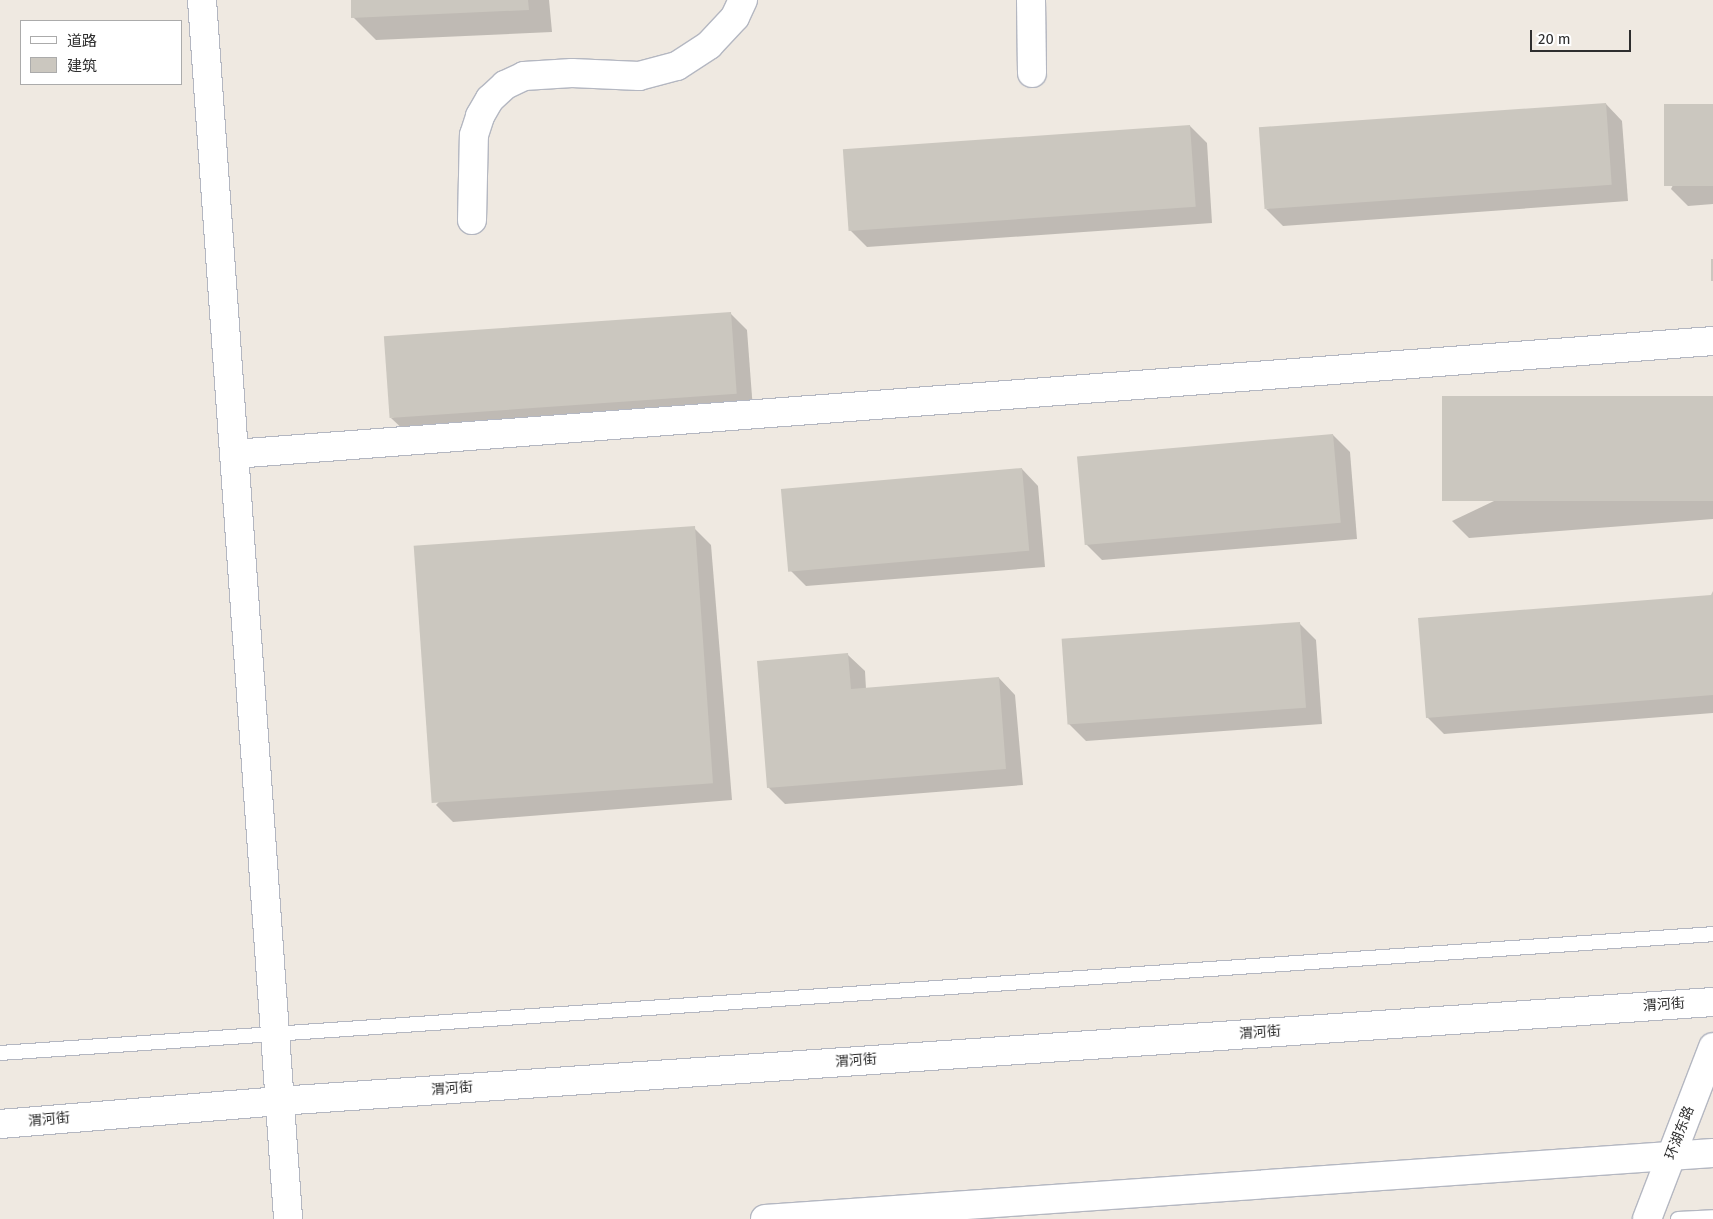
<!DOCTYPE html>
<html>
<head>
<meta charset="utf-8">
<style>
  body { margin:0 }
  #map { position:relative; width:1713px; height:1219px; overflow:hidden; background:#efe9e1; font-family:"Fira Sans","Noto Sans SC",sans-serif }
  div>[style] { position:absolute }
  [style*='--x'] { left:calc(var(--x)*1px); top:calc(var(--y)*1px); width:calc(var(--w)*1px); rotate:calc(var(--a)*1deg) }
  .shadow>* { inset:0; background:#0003 }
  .building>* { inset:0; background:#cbc7bf; transform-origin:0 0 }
  .roads { filter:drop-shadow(1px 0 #b4b7c1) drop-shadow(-1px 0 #b4b7c1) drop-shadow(0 1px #b4b7c1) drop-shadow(0 -1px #b4b7c1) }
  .lane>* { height:14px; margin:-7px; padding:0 7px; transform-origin:7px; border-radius:7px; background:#fff }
  .street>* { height:28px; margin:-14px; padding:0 14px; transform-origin:14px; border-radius:14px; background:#fff }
  .secondary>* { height:28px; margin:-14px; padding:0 14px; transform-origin:14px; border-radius:14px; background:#fff }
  span { translate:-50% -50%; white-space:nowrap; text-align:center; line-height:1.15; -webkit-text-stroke:5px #fff; paint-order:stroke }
  .street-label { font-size:14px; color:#2e2e2e }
  .legend { position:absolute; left:20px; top:20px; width:162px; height:65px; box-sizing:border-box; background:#fff; border:1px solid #ababab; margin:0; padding:6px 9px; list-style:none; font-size:15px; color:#2e2e2e }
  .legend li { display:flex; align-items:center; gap:10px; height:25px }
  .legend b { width:25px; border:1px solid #ababab }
  .scale { position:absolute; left:1530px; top:30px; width:101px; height:22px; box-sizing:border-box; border:2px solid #2e2e2e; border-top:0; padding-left:6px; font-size:15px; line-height:18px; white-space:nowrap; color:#2e2e2e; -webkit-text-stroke:4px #fff; paint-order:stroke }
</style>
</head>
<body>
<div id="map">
  <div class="shadow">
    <div style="clip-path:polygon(352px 0,549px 0,552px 32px,376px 40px,353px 17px)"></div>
    <div style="clip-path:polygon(1606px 104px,1622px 121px,1628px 201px,1283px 226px,1266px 209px)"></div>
    <div style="clip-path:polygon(1713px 105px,1713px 204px,1688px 206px,1671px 189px)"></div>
    <div style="clip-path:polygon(1190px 126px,1207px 143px,1212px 223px,867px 247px,850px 230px)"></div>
    <div style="clip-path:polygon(730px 313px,747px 330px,753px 410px,408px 434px,391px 418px)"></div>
    <div style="clip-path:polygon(1713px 397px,1713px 519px,1469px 538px,1452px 521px)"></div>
    <div style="clip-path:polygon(1333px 435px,1350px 452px,1357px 539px,1102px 560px,1085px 543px)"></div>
    <div style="clip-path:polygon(1022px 469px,1038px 486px,1045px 567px,806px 586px,789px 569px)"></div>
    <div style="clip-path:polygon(694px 528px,711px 545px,732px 800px,453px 822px,436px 805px)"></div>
    <div style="clip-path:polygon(1713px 594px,1713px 713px,1444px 734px,1427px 717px,1711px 596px)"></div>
    <div style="clip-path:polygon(1299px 623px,1316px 640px,1322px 724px,1086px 741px,1069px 724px)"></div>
    <div style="clip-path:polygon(848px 655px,865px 671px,866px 689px,999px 678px,1015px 695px,1023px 785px,785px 804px,768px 787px)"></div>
  </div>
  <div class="building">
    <div style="clip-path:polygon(351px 0,528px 0,529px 10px,351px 18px)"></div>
    <div style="left:1606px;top:103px;width:82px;height:348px;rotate:86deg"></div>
    <div style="left:1713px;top:104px;width:82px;height:49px;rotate:90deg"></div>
    <div style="left:1190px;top:125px;width:82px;height:348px;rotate:86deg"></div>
    <div style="left:1711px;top:259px;width:2px;height:22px"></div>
    <div style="left:731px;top:312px;width:82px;height:348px;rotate:86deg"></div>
    <div style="left:1713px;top:396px;width:105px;height:271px;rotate:90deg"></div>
    <div style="left:1333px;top:434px;width:89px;height:257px;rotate:85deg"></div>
    <div style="left:1022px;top:468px;width:83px;height:242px;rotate:85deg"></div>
    <div style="left:695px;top:526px;width:258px;height:282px;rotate:86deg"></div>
    <div style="clip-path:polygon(1713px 591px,1713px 695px,1426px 718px,1418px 618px,1711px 595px)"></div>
    <div style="left:1300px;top:622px;width:86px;height:239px;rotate:86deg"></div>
    <div style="clip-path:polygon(848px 653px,851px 689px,999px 677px,1006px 769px,767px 788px,757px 661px)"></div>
  </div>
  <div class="roads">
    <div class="lane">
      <div style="--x:0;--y:1053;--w:1717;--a:-3.97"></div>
      <div style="--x:1678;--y:1219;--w:35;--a:-3"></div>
    </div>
    <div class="street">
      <div style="--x:202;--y:0;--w:1222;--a:85.96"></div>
      <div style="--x:1031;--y:0;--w:73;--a:89.2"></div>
      <div style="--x:472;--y:220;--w:85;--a:-88.7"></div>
      <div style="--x:474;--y:135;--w:20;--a:-72"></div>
      <div style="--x:480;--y:116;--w:20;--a:-60"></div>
      <div style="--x:490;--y:99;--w:21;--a:-43"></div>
      <div style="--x:505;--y:85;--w:21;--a:-25"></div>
      <div style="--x:524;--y:76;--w:48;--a:-3.6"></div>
      <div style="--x:572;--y:73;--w:67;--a:2.6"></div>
      <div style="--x:639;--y:76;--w:39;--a:-15"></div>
      <div style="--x:677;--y:66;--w:38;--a:-33"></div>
      <div style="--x:709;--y:45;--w:38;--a:-47"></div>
      <div style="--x:735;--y:17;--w:19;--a:-65"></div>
      <div style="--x:234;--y:454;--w:1483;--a:-4.37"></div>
    </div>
    <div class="secondary">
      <div style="--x:0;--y:1124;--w:280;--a:-4.7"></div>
      <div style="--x:279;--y:1101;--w:1437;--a:-3.95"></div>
      <div style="--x:765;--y:1219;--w:950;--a:-3.98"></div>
      <div style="--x:1647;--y:1219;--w:184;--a:-69"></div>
    </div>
  </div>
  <div class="street-label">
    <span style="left:1664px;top:1005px;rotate:-4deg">渭河街</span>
    <span style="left:1260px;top:1033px;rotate:-4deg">渭河街</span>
    <span style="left:856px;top:1061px;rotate:-4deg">渭河街</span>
    <span style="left:452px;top:1089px;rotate:-4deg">渭河街</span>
    <span style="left:49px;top:1120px;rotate:-5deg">渭河街</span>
    <span style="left:1680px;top:1133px;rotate:-69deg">环湖东路</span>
  </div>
  <ul class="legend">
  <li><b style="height:6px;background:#fff"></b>道路</li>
  <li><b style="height:14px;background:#cbc7bf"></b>建筑</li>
  </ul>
  <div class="scale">20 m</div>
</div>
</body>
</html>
